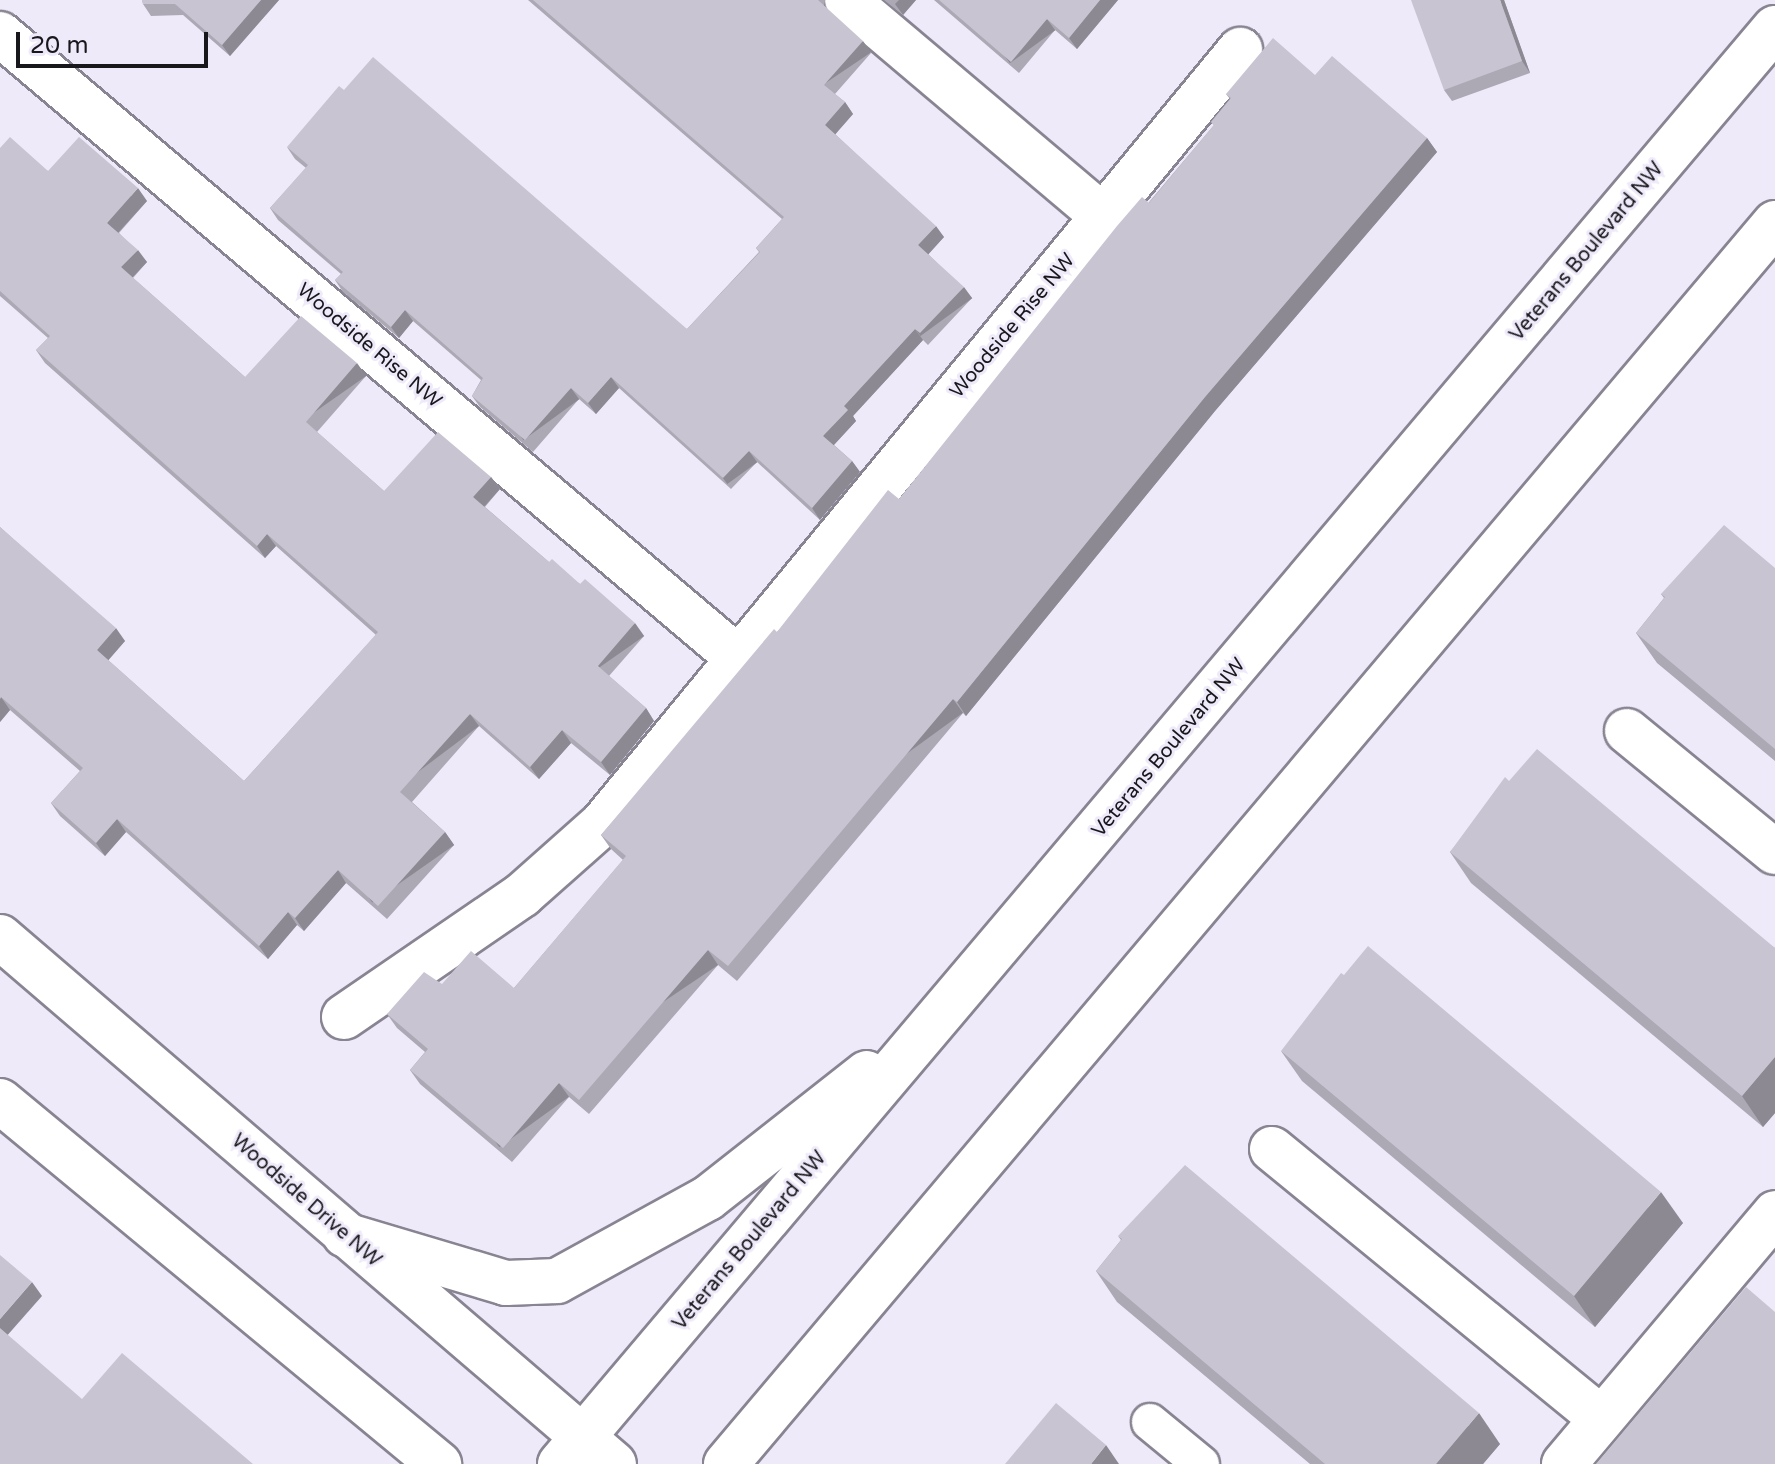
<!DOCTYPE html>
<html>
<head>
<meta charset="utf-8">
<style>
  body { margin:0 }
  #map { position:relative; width:1775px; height:1464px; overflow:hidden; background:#efeaf9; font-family:"Varela Round",sans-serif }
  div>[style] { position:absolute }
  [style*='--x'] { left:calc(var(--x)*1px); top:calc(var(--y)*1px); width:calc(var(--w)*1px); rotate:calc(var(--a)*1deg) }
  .roads { filter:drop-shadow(2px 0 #898492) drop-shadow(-2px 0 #898492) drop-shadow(0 2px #898492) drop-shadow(0 -2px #898492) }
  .lane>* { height:36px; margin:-18px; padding:0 18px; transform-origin:18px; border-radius:18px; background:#fff }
  .street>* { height:44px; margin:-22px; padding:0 22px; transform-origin:22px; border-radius:22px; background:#fff }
  .secondary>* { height:44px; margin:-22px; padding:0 22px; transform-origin:22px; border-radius:22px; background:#fff }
  .wall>* { inset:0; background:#aca9b5 }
  .shaded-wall>* { inset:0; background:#8c8993; transform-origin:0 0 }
  .building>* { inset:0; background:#c8c4d2 }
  span { translate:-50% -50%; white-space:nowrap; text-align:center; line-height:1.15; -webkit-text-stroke:6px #efeaf9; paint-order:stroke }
  .street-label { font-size:20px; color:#18171c }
  .scale { position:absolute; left:16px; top:32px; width:192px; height:36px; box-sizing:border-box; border:4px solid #18171c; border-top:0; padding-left:10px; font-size:24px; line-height:28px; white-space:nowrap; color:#18171c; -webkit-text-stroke:6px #efeaf9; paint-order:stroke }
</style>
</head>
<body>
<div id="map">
  <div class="roads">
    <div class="lane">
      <div style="--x:1150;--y:1422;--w:66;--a:39.5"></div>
    </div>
    <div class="street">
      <div style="--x:847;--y:0;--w:335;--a:40.2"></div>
      <div style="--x:0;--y:34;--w:966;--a:40.22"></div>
      <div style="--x:1627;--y:731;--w:191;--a:39.3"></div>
      <div style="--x:0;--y:937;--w:809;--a:40.64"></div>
      <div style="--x:344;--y:1017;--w:216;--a:-34.4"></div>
      <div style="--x:522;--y:895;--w:108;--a:-41.6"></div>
      <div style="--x:603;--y:823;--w:1002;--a:-50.51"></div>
      <div style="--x:0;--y:1101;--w:570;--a:39.59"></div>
      <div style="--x:1272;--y:1149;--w:426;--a:39.3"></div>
      <div style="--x:1564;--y:1464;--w:328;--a:-49.9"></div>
    </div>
    <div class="secondary">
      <div style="--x:345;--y:1235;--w:168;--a:16.6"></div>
      <div style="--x:506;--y:1283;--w:51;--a:-2.2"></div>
      <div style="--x:557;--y:1281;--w:172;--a:-28.8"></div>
      <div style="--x:708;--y:1198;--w:202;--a:-38.2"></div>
      <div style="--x:560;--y:1464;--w:1881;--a:-49.77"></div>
      <div style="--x:726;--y:1464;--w:1625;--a:-49.79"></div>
    </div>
  </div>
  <div class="wall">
    <div style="clip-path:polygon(142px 0,279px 0,230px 56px,183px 15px,151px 16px,143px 4px)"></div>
    <div style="clip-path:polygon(528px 0,825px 0,824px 6px,871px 53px,835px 94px,845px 102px,853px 114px,835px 134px,944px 237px,928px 254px,972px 298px,928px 345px,923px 340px,853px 416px,856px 421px,834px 445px,852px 461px,860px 472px,820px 520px,757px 462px,731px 489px,619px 388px,596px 414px,579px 399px,533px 452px,480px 407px,472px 396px,481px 380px,413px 321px,399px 338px,343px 292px,335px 280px,341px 274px,278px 220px,270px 208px,306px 168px,295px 159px,287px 147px,687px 329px,759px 252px,756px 248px,782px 219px)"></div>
    <div style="clip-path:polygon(884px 0,916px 0,903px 15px)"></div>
    <div style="clip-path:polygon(934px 0,1118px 0,1077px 49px,1055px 30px,1019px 73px)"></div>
    <div style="clip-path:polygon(1504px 0,1530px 73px,1452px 101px,1444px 90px)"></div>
    <div style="clip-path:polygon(1315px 75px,1427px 138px,1437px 152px,1215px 411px,966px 716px,963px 713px,737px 981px,718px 965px,589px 1114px,569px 1097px,512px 1162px,420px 1084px,410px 1070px,425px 1052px,397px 1028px,387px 1014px,442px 984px,514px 988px,623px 860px,611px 849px,601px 835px,777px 632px,899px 499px,1214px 125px,1211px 122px,1230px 99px,1226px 94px)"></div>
    <div style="clip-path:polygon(0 148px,48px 171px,147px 201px,119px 233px,147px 262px,133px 278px,245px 377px,366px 376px,317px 432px,384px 491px,491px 477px,500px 489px,485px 507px,549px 562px,580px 584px,644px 636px,609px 676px,646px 708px,654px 721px,610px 775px,571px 743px,539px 779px,479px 726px,412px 802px,445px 832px,454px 845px,387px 919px,346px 883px,304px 931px,297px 925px,268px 959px,126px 832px,105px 856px,60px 816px,51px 803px,80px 771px,10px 710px,0 722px,0 527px,125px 641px,108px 660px,244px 781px,376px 635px,276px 546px,265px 558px,45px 363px,36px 350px,48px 338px,0 296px)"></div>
    <div style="clip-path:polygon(1775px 568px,1775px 761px,1657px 663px,1636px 633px,1664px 598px,1661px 594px)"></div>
    <div style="clip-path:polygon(1509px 781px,1775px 948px,1775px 1113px,1763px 1127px,1471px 883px,1450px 852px)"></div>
    <div style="clip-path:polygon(1281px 1051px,1683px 1223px,1595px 1327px,1302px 1081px)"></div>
    <div style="clip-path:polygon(1118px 1236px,1500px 1444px,1483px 1464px,1310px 1464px,1117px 1302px,1096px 1271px,1121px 1240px)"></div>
  </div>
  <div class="shaded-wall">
    <div style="clip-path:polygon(261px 0,279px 0,230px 56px,222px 45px)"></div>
    <div style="clip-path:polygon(899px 0,916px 0,903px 15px,895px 4px)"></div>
    <div style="clip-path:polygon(1100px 0,1118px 0,1077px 49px,1069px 38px)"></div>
    <div style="clip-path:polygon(1500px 0,1504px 0,1530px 73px,1522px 61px)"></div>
    <div style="left:1047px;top:19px;width:14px;height:56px;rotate:54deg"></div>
    <div style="left:863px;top:41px;width:14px;height:59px;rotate:56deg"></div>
    <div style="clip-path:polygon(845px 102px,853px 114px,833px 137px,825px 125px)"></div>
    <div style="clip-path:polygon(1427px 138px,1437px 152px,1215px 411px,966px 716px,957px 702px,1205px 397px)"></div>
    <div style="clip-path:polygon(138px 188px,147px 201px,116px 235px,107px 223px)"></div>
    <div style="clip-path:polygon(936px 226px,944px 237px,926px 257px,918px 245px)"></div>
    <div style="clip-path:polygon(138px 250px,147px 262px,130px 280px,121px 267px)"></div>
    <div style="left:964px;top:287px;width:14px;height:64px;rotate:54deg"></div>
    <div style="clip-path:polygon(405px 310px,413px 321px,399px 338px,391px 327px)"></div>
    <div style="clip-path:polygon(915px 329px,923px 340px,853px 416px,856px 421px,831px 448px,823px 436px,844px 406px)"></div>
    <div style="left:357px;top:363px;width:16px;height:78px;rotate:55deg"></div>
    <div style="clip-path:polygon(611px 377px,619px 388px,596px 414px,588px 403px)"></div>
    <div style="left:571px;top:388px;width:14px;height:69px;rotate:54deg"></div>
    <div style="left:749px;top:451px;width:14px;height:37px;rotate:54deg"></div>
    <div style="clip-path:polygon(852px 461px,860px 472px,820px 520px,812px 508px)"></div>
    <div style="clip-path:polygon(491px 477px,500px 489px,482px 509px,473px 497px)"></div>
    <div style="clip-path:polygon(267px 534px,276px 546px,265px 558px,257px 546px)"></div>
    <div style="left:635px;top:623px;width:16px;height:57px;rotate:55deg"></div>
    <div style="clip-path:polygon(116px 628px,125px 641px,106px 663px,97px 650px)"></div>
    <div style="clip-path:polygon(1px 697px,10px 710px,0 722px,0 699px)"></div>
    <div style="left:953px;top:699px;width:17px;height:349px;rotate:54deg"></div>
    <div style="clip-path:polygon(646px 708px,654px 721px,610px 775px,601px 762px)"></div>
    <div style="left:470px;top:714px;width:15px;height:105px;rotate:53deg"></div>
    <div style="clip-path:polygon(562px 730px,571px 743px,539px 779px,530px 767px)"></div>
    <div style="clip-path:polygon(117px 819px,126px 832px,105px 856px,96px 843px)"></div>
    <div style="left:445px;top:832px;width:16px;height:100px;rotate:55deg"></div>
    <div style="clip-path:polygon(338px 870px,346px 883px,304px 931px,295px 918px)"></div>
    <div style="clip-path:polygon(288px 912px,297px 925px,268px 959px,259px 946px)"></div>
    <div style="left:708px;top:950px;width:18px;height:198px;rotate:56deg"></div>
    <div style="clip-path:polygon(1775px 1057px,1775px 1113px,1763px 1127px,1742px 1096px)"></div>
    <div style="left:559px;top:1083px;width:17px;height:86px;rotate:54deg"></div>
    <div style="clip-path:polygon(1661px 1192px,1683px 1223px,1595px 1327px,1574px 1296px)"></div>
    <div style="clip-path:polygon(32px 1282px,42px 1296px,5px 1338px,0 1330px,0 1319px)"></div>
    <div style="clip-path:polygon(1479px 1413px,1500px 1444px,1483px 1464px,1436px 1464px)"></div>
    <div style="clip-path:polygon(1106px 1445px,1119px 1464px,1091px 1464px)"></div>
  </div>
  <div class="building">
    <div style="clip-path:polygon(142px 0,261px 0,222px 45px,175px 4px,143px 4px)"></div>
    <div style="clip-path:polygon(533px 0,818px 0,863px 41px,824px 85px,845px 102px,825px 125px,936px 226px,918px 245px,964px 287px,920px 333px,915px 329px,844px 406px,848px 410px,823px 436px,852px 461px,812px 508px,749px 451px,723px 478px,611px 377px,588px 403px,571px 388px,525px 440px,472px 396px,483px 378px,405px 310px,391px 327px,335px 280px,343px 272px,270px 208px,308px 165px,287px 147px,339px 86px,344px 90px,373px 57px,687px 329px,760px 252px,756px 248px,784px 217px)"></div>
    <div style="clip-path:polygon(939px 0,1100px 0,1069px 38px,1047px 19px,1011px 62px)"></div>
    <div style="clip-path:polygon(1411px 0,1500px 0,1522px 61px,1444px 90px)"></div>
    <div style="clip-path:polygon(1273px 38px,1315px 75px,1332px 56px,1427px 138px,1205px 397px,957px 702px,953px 699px,728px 966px,708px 950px,579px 1100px,559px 1083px,503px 1148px,410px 1070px,428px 1049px,387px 1014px,424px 972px,442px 984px,471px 951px,514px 988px,626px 856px,601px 835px,774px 629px,777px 632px,888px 490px,899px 499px,1117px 226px,1142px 197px,1149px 203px,1214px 125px,1211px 122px,1231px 98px,1226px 94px)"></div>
    <div style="clip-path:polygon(10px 137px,48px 171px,79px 137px,138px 188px,107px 223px,138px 250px,121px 267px,245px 377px,301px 316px,357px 363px,306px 422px,384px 491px,438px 432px,491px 477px,473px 497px,549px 562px,552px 559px,580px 584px,585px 579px,635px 623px,598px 666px,646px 708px,601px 762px,562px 730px,530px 767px,470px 714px,400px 792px,445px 832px,378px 906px,338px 870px,295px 918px,288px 912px,259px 946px,117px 819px,96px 843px,51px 803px,83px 768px,1px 697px,0 699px,0 527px,116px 628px,97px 650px,244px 781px,378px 632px,267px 534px,257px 546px,36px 350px,50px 336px,0 291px,0 148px)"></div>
    <div style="clip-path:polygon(1724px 525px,1775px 568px,1775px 749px,1636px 633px,1665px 597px,1661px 594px)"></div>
    <div style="clip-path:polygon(1537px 749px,1775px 948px,1775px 1057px,1742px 1096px,1450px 852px,1505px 777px,1509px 781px)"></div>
    <div style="clip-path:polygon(1368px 946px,1661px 1192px,1574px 1296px,1281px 1051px,1341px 973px,1344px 975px)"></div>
    <div style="clip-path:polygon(1185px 1165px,1479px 1413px,1436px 1464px,1325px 1464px,1096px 1271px,1122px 1239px,1118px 1236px)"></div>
    <div style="clip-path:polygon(0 1255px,32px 1282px,0 1319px)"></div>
    <div style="clip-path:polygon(1746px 1287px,1775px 1312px,1775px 1464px,1596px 1464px)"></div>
    <div style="clip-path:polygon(0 1328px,82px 1399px,122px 1353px,253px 1464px,0 1464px)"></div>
    <div style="clip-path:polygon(1056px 1403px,1106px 1445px,1091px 1464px,1005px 1464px)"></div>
  </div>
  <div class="street-label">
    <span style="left:1587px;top:252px;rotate:-50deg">Veterans Boulevard NW</span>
    <span style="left:1013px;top:326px;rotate:-50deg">Woodside Rise NW</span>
    <span style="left:369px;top:346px;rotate:40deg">Woodside Rise NW</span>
    <span style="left:1169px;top:748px;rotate:-50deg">Veterans Boulevard NW</span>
    <span style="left:306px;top:1201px;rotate:41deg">Woodside Drive NW</span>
    <span style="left:750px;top:1241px;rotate:-50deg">Veterans Boulevard NW</span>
  </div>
  <div class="scale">20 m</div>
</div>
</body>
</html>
